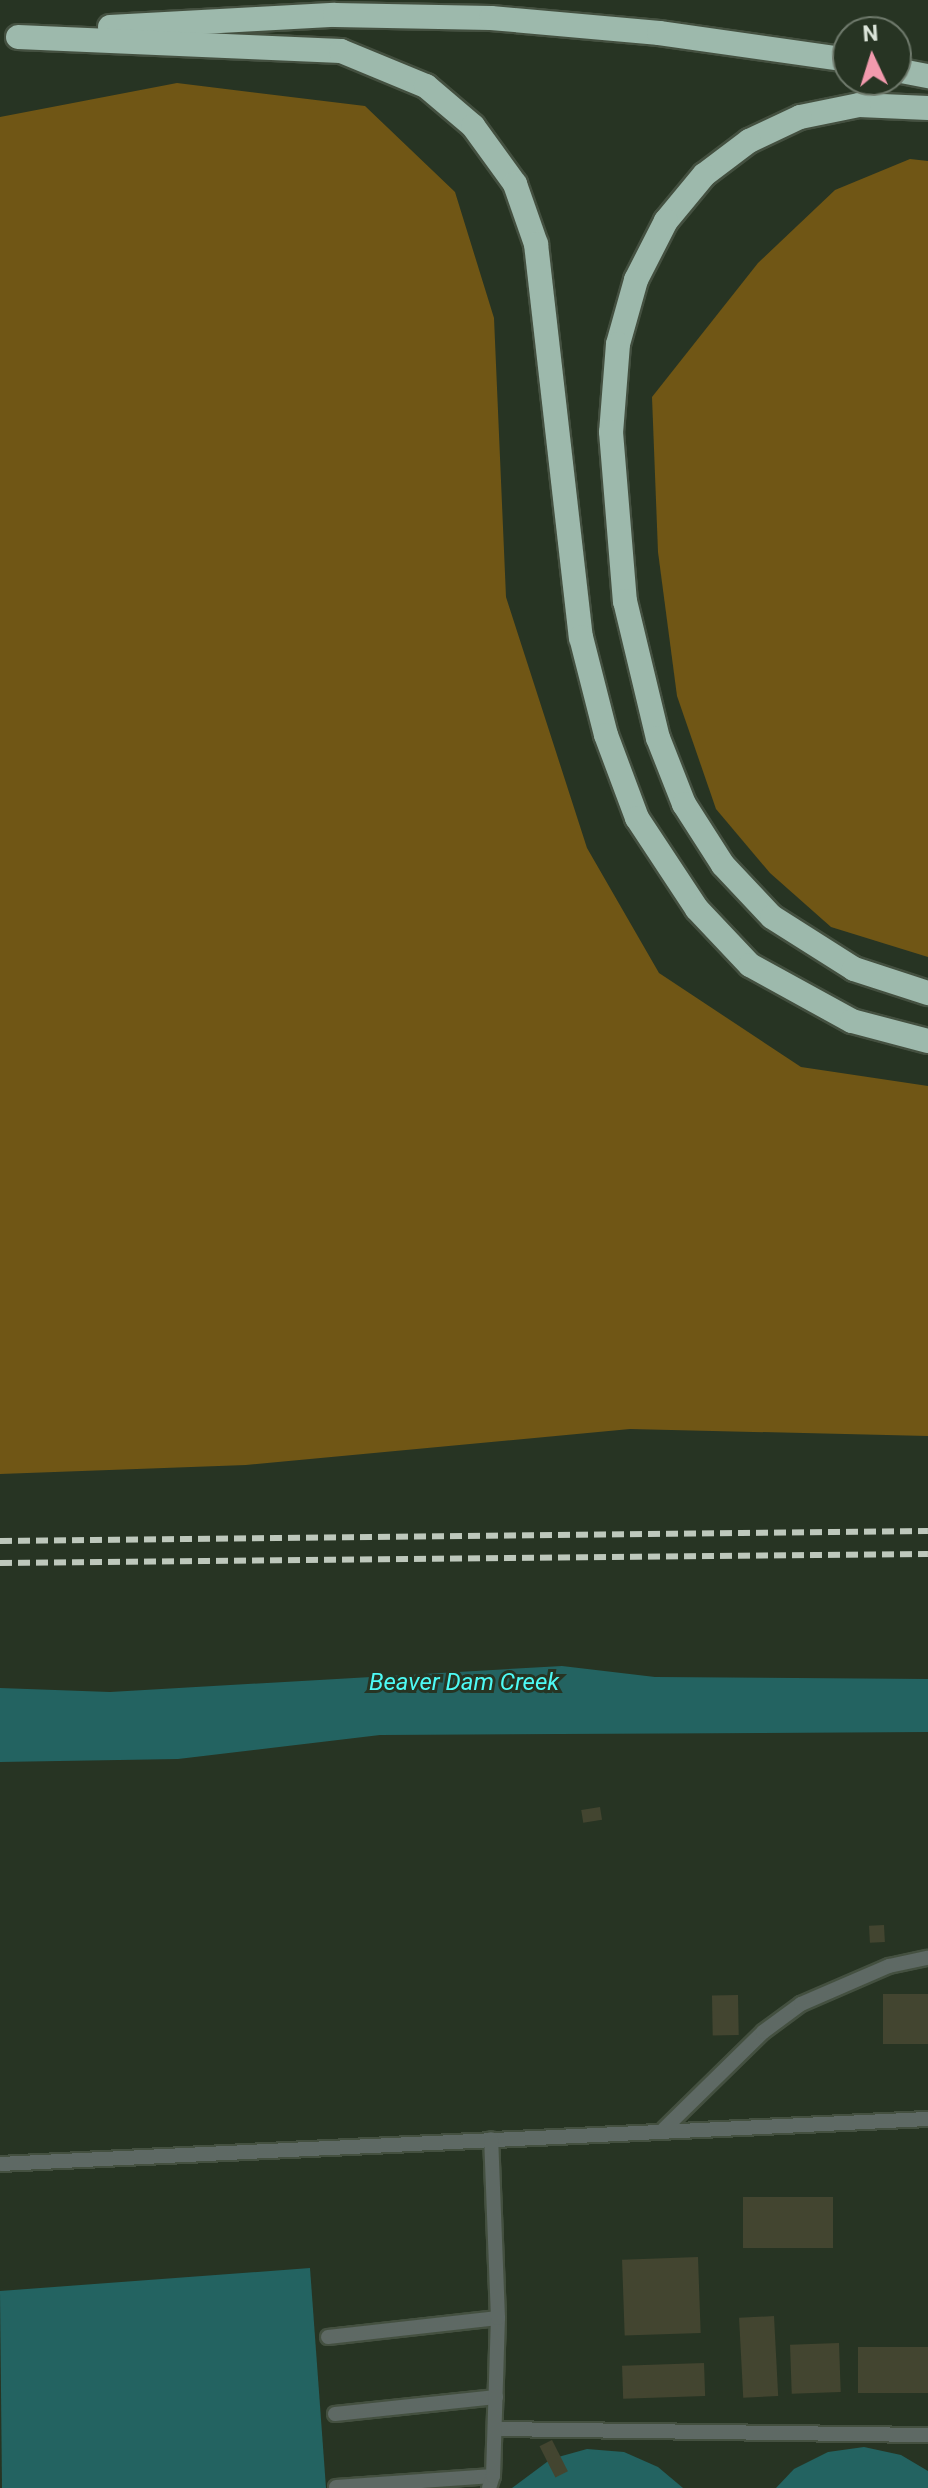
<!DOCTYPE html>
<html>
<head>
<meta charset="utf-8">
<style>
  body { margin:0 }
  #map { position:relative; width:928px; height:2488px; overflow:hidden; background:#273423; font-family:Roboto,sans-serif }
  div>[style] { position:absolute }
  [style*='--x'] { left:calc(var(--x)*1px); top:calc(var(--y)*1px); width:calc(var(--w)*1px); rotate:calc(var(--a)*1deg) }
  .forest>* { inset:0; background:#705615 }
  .water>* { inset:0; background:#236361 }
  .building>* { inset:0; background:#434530; transform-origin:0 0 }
  .roads { filter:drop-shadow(2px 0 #445040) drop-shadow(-2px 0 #445040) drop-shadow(0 2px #445040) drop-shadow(0 -2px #445040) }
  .service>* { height:14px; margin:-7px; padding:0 7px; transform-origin:7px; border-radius:7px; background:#5e6964 }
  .motorway>* { height:24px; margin:-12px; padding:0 12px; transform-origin:12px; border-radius:12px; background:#9db9ac }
  .rail>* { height:6px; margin-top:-3px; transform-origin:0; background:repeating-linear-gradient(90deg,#bec8bc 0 12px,transparent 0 18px) }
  span { translate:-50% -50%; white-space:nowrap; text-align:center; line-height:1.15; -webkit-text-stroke:6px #273423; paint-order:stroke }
  .water-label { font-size:24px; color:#4dfaf5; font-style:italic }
  .north { position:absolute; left:832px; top:16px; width:80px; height:80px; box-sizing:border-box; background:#273423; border:2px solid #6f7a6c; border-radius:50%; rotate:356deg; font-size:22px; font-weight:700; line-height:32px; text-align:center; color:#dbe4d9 }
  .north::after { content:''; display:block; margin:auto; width:28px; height:36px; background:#f29aad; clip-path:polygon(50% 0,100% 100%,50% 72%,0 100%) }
</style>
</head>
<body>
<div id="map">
  <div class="forest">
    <div style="clip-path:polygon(177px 83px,365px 106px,455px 192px,494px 318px,506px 597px,587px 848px,659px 973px,801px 1067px,928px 1086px,928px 1436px,630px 1429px,246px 1465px,0 1474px,0 117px)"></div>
    <div style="clip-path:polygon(910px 159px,928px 161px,928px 957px,831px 927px,770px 873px,716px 809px,677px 696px,658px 552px,652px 397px,758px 263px,835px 190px)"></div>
  </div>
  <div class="water">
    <div style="clip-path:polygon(562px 1666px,655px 1677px,928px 1679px,928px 1732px,380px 1735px,178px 1759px,0 1762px,0 1688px,110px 1692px)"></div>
    <div style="clip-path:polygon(310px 2268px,326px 2488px,2px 2488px,0 2291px)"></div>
    <div style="clip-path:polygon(864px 2447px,901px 2455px,928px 2471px,928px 2488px,776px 2488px,794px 2469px,828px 2452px)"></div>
    <div style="clip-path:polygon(587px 2449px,624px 2452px,658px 2467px,683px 2488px,512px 2488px,551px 2459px)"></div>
  </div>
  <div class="building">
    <div style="left:600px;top:1807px;width:13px;height:19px;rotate:81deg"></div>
    <div style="left:884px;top:1925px;width:17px;height:15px;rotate:87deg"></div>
    <div style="left:883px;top:1994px;width:45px;height:50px"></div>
    <div style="left:738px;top:1995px;width:40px;height:26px;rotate:89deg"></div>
    <div style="left:833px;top:2197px;width:51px;height:90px;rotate:90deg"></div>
    <div style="left:698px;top:2257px;width:76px;height:76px;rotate:88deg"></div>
    <div style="left:774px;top:2316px;width:80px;height:35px;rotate:87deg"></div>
    <div style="left:839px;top:2343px;width:49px;height:49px;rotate:88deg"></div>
    <div style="left:858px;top:2347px;width:70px;height:46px"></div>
    <div style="left:704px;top:2363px;width:33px;height:82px;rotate:88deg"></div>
    <div style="left:552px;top:2440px;width:35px;height:14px;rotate:63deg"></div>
  </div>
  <div class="roads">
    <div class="service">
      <div style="--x:664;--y:2129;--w:139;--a:-44.4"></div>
      <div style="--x:763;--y:2032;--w:47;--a:-36.4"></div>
      <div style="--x:801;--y:2004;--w:96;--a:-23.4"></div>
      <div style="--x:889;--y:1966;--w:40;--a:-12"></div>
      <div style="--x:0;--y:2164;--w:929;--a:-2.78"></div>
      <div style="--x:328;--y:2337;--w:171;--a:-6.4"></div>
      <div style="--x:335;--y:2414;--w:162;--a:-6"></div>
      <div style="--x:495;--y:2429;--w:433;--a:0.8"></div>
      <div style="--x:336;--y:2487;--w:157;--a:-4"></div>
      <div style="--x:489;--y:2488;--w:13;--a:-72"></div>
      <div style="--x:493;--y:2476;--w:158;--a:-88.2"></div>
      <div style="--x:498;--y:2318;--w:179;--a:-92.2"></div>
    </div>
    <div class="motorway">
      <div style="--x:110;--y:27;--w:225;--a:-3.1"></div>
      <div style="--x:335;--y:15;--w:156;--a:1.1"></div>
      <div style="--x:491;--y:18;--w:169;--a:5.1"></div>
      <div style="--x:659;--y:33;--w:191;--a:8.1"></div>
      <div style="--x:18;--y:37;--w:323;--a:2.5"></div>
      <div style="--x:341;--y:51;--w:92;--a:22.4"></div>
      <div style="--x:426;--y:86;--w:62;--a:40.4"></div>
      <div style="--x:473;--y:126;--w:72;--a:54.1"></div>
      <div style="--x:515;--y:184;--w:64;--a:70.7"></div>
      <div style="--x:536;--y:244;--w:396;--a:83.5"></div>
      <div style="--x:581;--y:637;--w:101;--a:75.7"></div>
      <div style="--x:606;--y:735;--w:89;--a:69.5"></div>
      <div style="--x:637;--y:818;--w:109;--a:56.6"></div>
      <div style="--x:697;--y:909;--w:77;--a:46.6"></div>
      <div style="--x:750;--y:965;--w:116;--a:28.8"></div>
      <div style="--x:852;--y:1021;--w:79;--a:14.7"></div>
      <div style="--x:896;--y:70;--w:33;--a:11"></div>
      <div style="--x:928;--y:108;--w:69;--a:-177.5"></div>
      <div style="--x:859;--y:105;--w:60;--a:168.5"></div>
      <div style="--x:800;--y:117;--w:56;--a:154.8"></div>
      <div style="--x:749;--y:141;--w:56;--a:142.9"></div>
      <div style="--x:704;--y:175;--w:60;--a:129.6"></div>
      <div style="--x:666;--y:221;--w:66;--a:117"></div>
      <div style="--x:636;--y:280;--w:66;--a:105.7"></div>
      <div style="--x:618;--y:344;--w:88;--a:94.5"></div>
      <div style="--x:611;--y:432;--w:170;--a:85.3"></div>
      <div style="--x:625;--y:601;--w:141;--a:76.5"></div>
      <div style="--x:658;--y:738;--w:71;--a:68.5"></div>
      <div style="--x:684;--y:804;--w:72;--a:57.4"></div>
      <div style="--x:723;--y:865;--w:71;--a:46.7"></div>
      <div style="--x:772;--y:917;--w:97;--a:32.4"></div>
      <div style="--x:854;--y:969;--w:78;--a:18"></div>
    </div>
  </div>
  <div class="rail">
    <div style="--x:0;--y:1541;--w:928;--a:-0.62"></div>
    <div style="--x:0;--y:1563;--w:928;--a:-0.56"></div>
  </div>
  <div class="water-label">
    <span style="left:464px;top:1683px">Beaver Dam Creek</span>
  </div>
  <div class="north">N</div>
</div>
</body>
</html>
